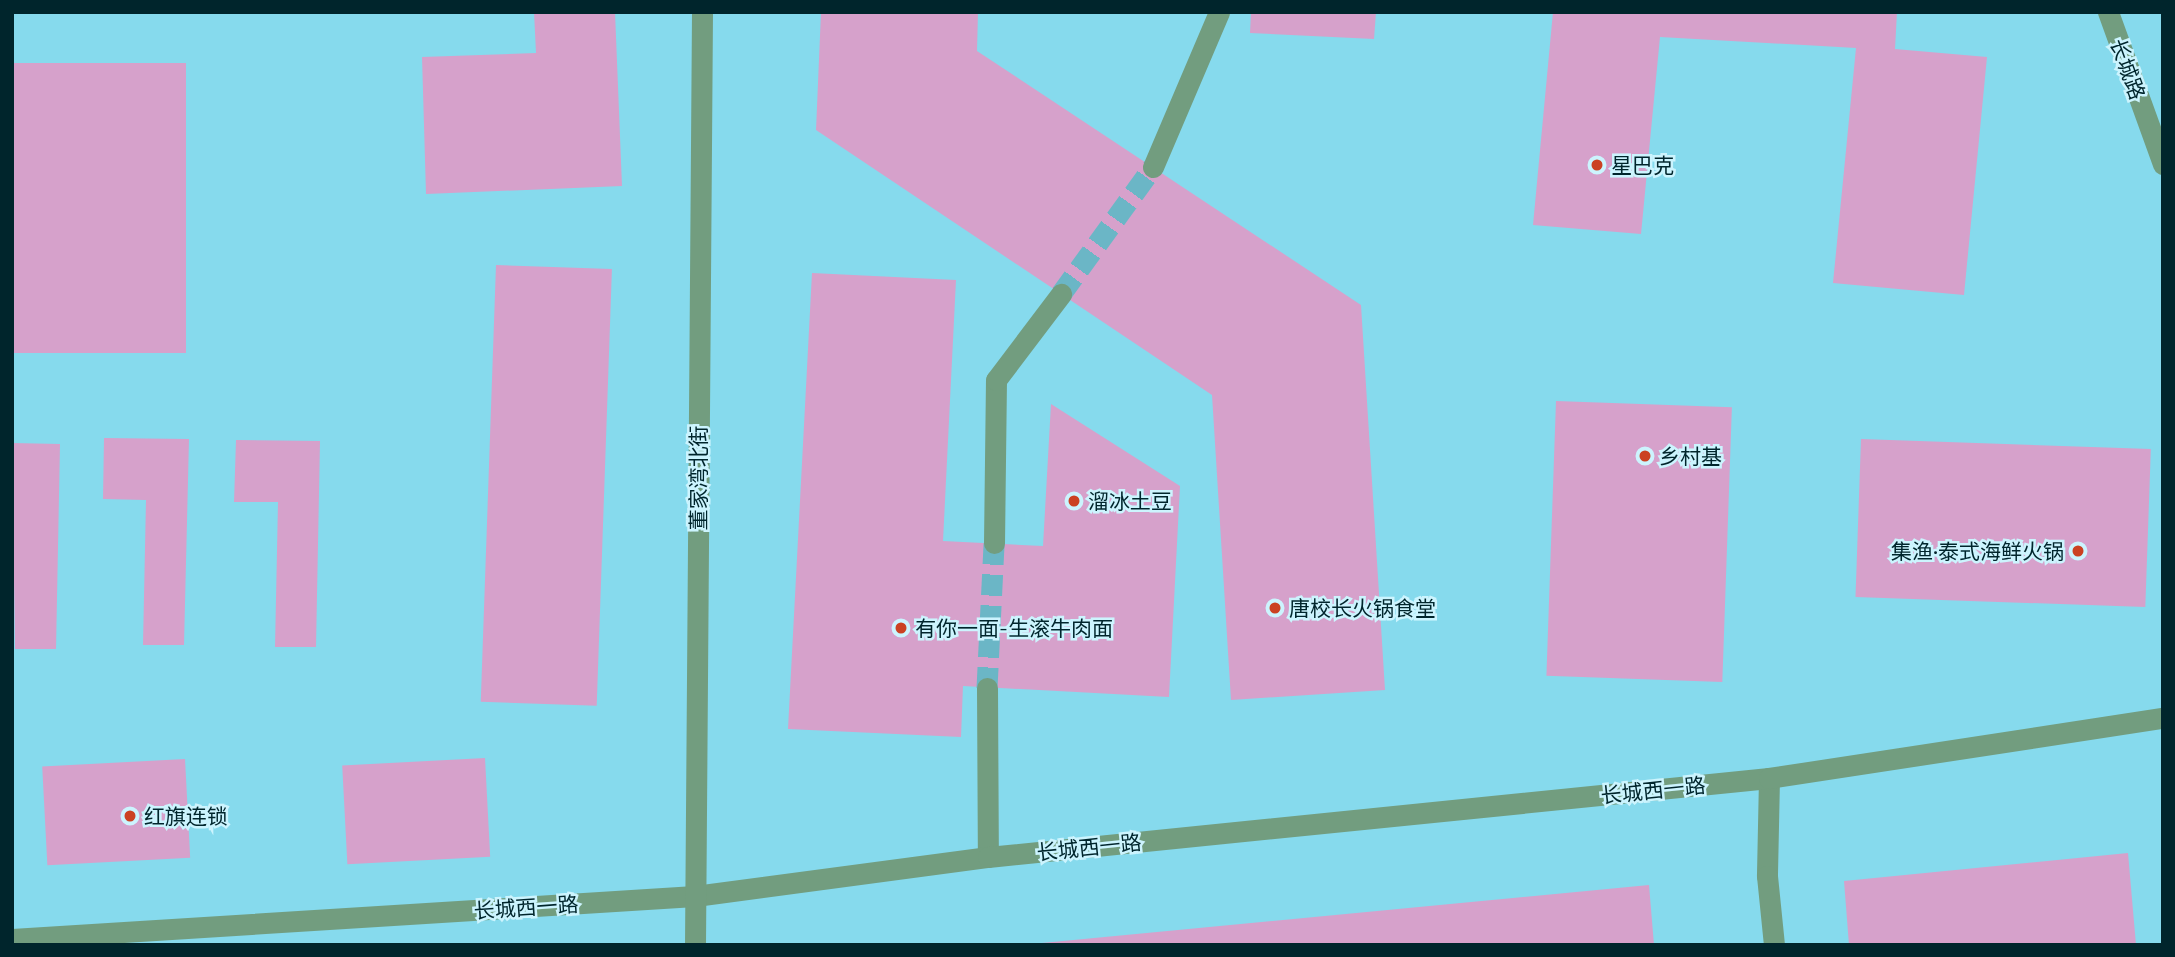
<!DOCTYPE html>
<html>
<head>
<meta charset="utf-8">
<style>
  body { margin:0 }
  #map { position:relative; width:2175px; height:957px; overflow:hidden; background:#86daed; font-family:"PT Serif","Noto Sans SC",serif }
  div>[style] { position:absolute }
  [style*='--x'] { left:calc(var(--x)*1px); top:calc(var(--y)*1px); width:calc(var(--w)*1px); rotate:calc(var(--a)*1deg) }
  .building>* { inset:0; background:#d6a1cb; transform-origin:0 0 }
  .minor-tunnel>* { height:21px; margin-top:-10.5px; transform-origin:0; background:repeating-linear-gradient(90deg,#6bb6c6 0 21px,transparent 0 31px) }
  .minor>* { height:21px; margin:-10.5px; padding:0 10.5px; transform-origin:10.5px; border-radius:10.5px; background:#729d7f }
  .dots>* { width:19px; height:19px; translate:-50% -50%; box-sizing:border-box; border:4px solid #ccf4fe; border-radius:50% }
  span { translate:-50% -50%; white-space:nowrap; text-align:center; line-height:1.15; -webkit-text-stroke:5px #ccf4fe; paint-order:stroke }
  .street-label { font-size:21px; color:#00252c }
  .poi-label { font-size:21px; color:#00252c }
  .left { translate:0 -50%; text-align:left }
  .right { translate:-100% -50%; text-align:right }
  .frame { position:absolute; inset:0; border:14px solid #00252c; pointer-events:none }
</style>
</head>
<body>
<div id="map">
  <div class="building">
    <div style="clip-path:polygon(534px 12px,615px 12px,622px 186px,426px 194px,422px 57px,536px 53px)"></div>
    <div style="clip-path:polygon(821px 12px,978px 12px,977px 51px,1361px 305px,1385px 690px,1231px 700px,1212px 395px,816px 130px)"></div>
    <div style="clip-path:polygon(1251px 12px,1376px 12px,1374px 39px,1250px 33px)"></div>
    <div style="clip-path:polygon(1553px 12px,1897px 12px,1895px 49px,1987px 57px,1964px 295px,1833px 283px,1856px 48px,1660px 37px,1641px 234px,1533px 225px)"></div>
    <div style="left:186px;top:63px;width:290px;height:174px;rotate:90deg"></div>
    <div style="left:496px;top:265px;width:116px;height:437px;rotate:2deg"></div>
    <div style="clip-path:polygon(812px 273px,956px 280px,943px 541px,1043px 546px,1051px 404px,1180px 486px,1169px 697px,963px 686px,961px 737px,788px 729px)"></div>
    <div style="left:1556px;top:401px;width:176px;height:275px;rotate:2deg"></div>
    <div style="clip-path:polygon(104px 438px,189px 439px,184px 645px,143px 645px,146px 500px,103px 499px)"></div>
    <div style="left:1861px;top:439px;width:290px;height:158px;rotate:2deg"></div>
    <div style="clip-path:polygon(236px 440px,320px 441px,316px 647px,275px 647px,278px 502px,234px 502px)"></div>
    <div style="clip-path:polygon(12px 443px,60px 444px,56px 649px,15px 649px)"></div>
    <div style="left:485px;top:758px;width:99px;height:143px;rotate:87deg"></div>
    <div style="left:185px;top:759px;width:99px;height:143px;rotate:87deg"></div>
    <div style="clip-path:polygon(2128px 853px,2136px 945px,1849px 945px,1844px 881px)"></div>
    <div style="clip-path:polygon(1649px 885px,1654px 945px,1042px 945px,1042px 943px)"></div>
  </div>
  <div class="minor-tunnel">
    <div style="--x:1061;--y:294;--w:157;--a:-54.1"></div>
    <div style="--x:987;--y:688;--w:145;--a:-87.2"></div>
  </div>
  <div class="minor">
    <div style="--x:2108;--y:12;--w:162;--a:70.1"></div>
    <div style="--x:1153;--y:167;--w:168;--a:-66.9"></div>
    <div style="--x:994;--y:543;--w:163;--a:-89.3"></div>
    <div style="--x:996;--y:380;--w:108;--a:-52.9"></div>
    <div style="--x:987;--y:688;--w:169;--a:89.7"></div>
    <div style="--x:1769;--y:778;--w:98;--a:91.2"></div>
    <div style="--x:1767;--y:876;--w:69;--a:84.2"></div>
    <div style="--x:12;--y:939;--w:684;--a:-3.6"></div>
    <div style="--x:695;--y:896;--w:296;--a:-7.6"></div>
    <div style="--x:988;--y:857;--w:785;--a:-5.78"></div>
    <div style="--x:1769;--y:778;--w:399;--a:-8.7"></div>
    <div style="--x:695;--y:945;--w:933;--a:-89.57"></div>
  </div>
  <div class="dots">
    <div style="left:1597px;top:165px;background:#cb4122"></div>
    <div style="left:1645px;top:456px;background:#cb4122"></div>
    <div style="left:1074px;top:501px;background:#cb4122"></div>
    <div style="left:2078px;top:551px;background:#cb4122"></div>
    <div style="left:1275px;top:608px;background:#cb4122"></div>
    <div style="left:901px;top:628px;background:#cb4122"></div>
    <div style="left:130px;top:816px;background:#cb4122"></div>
  </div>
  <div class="street-label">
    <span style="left:2128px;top:69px;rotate:70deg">长城路</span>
    <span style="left:698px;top:478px;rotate:-90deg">董家湾北街</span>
    <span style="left:1653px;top:790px;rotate:-6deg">长城西一路</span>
    <span style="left:1089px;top:847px;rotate:-6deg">长城西一路</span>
    <span style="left:526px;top:907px;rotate:-4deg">长城西一路</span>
  </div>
  <div class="poi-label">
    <span class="left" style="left:1611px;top:165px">星巴克</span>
    <span class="left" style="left:1659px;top:456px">乡村基</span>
    <span class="left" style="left:1088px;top:501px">溜冰土豆</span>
    <span class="right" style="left:2064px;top:551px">集渔·泰式海鲜火锅</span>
    <span class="left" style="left:1289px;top:608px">唐校长火锅食堂</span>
    <span class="left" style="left:915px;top:628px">有你一面-生滚牛肉面</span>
    <span class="left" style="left:144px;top:816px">红旗连锁</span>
  </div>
  <div class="frame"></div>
</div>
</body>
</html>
